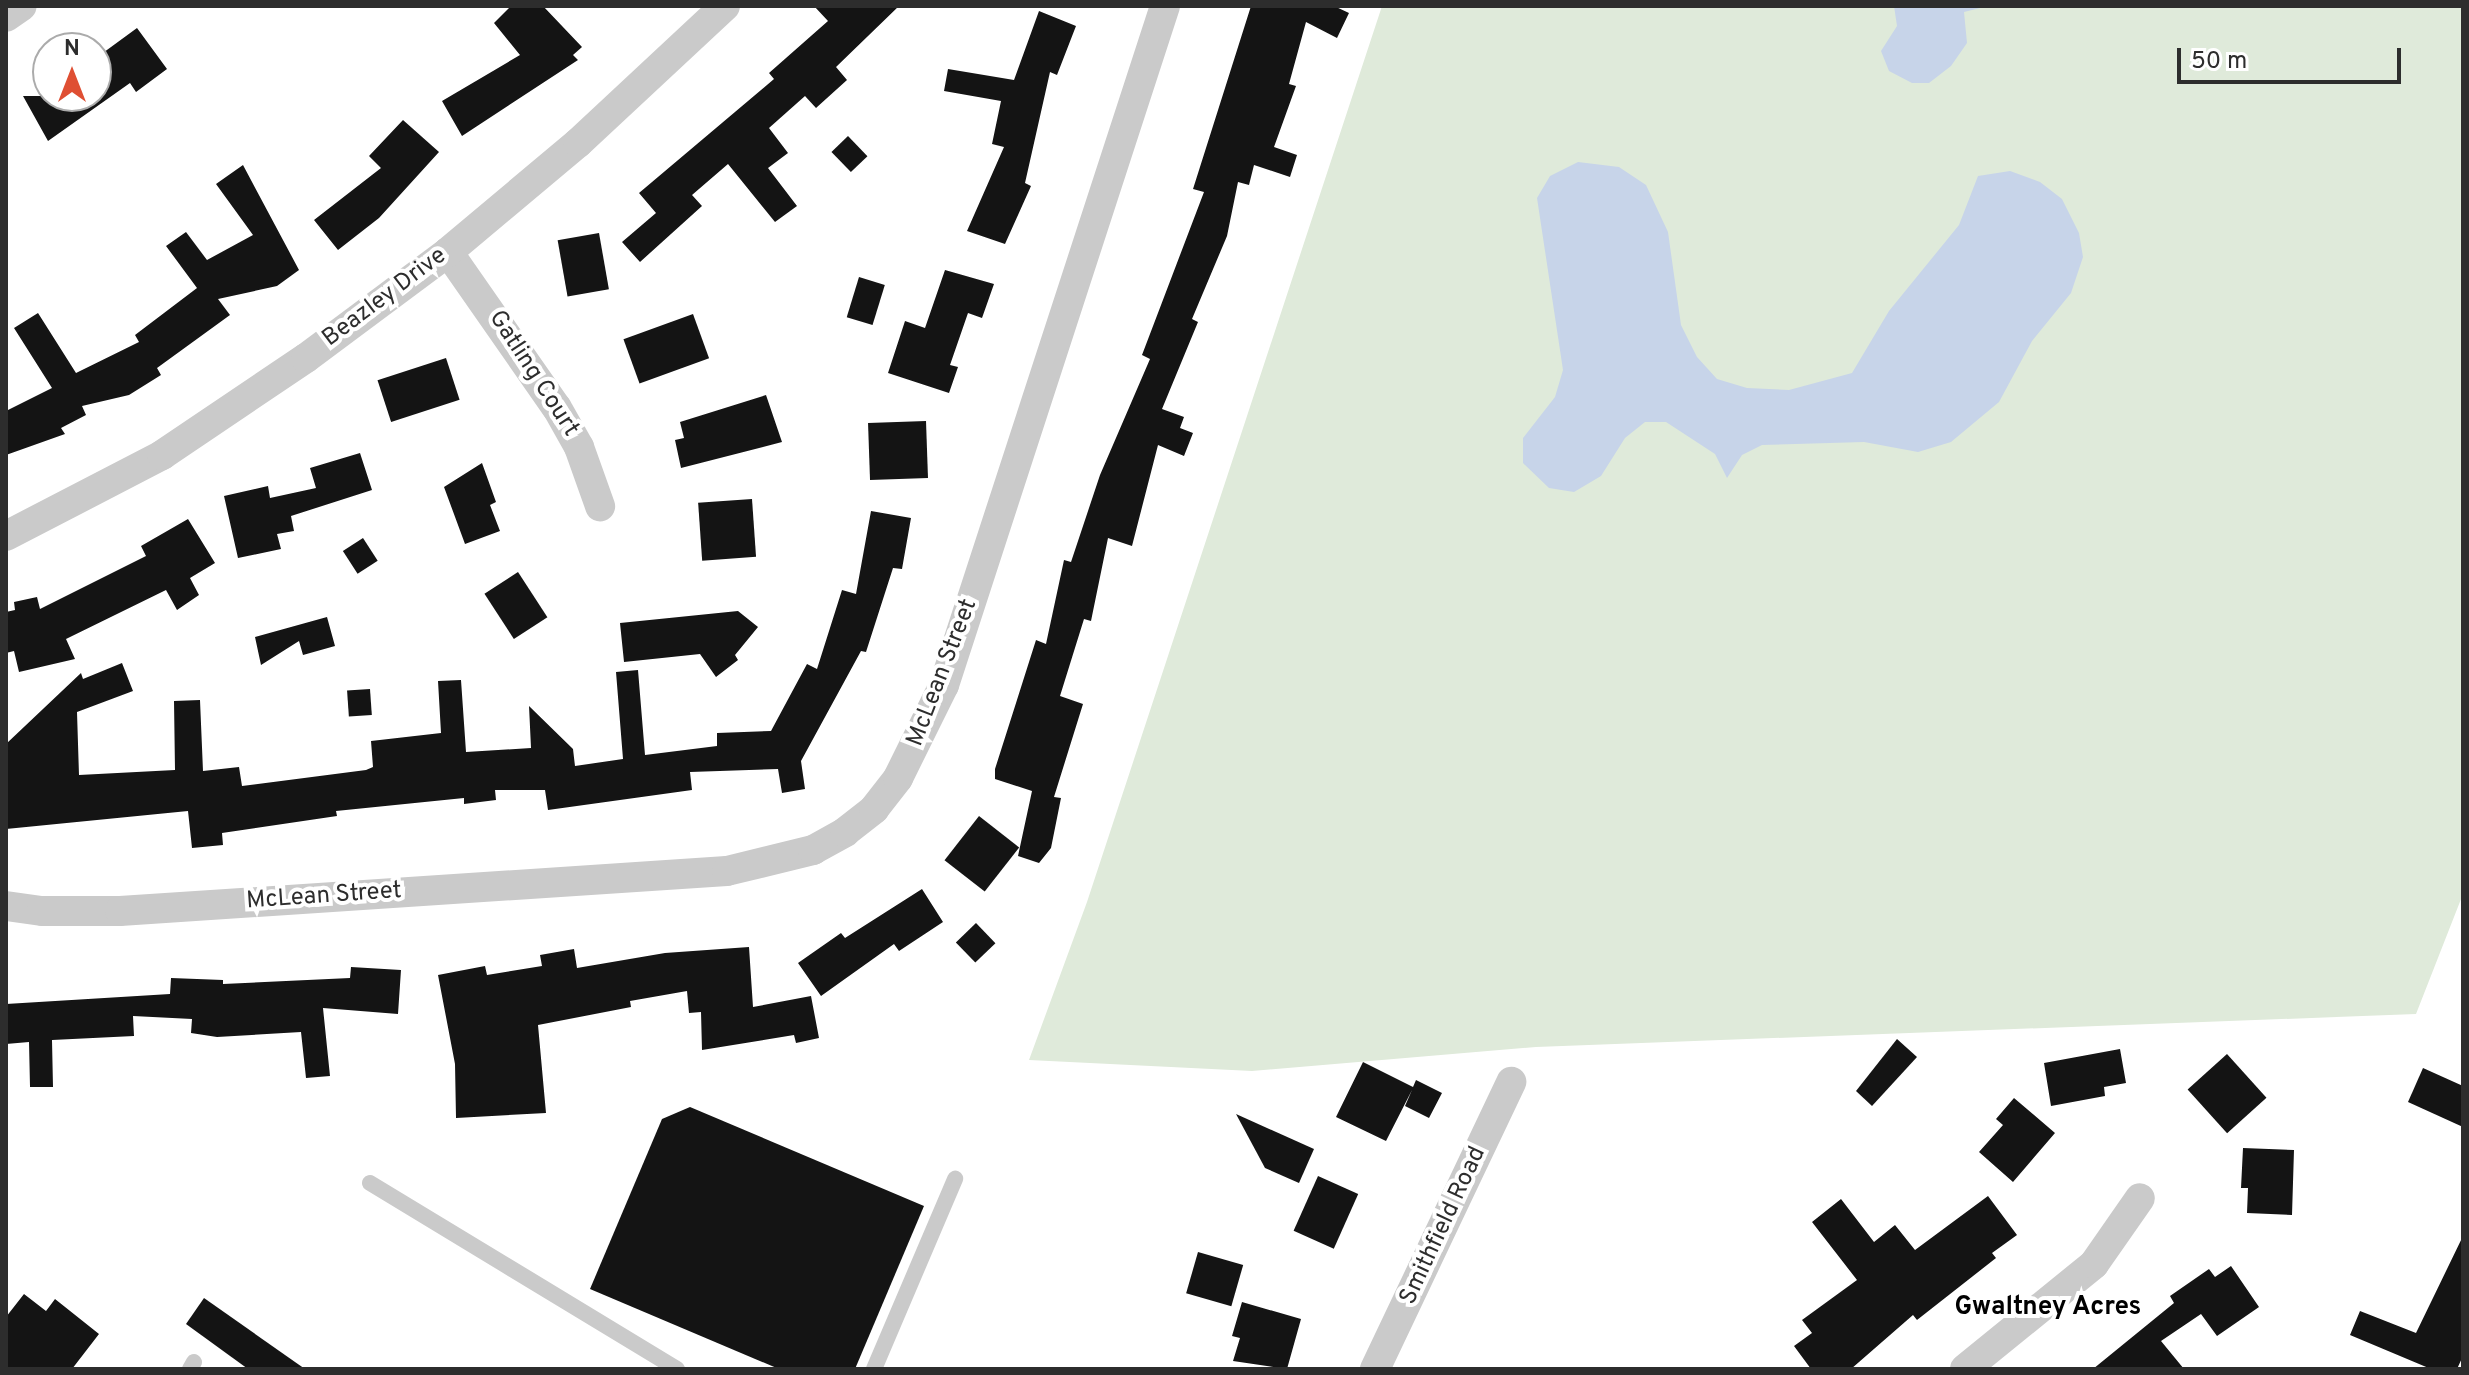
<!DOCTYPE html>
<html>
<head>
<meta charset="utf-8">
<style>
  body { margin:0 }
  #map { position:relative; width:2469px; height:1375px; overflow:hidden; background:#fff; font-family:Overpass,sans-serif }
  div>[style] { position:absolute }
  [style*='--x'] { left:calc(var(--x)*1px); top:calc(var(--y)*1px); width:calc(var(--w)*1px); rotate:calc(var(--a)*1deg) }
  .green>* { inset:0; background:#dfeada }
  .water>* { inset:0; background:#c7d4e9 }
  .building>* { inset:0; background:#141414; transform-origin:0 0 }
  .lane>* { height:16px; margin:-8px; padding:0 8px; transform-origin:8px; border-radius:8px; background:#cacaca }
  .street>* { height:30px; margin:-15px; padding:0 15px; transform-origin:15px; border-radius:15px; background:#cacaca }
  span { translate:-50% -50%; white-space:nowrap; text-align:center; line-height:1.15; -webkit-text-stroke:8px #fff; paint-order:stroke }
  .street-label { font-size:24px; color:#2d2d2d }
  .neighbourhood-label { font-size:26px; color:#000; font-weight:700 }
  .frame { position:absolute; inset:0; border:8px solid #2d2d2d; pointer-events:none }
  .north { position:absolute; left:32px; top:32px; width:80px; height:80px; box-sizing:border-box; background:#fff; border:2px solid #ababab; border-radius:50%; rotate:0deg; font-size:22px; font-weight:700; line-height:32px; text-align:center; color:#2d2d2d }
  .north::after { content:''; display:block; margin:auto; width:28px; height:36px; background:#df4f33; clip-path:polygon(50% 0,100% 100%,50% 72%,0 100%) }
  .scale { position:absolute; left:2177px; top:48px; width:224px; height:36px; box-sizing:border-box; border:4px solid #2d2d2d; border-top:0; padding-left:10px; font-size:24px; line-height:28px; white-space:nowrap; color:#2d2d2d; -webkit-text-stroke:6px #fff; paint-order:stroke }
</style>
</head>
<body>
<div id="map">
  <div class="green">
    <div style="clip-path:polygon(1382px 6px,2463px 6px,2463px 894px,2416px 1014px,1536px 1047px,1252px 1071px,1029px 1060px,1087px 902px)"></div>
  </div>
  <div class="water">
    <div style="clip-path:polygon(1894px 6px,1988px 6px,1964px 12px,1967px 43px,1951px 66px,1929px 83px,1912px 83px,1889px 71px,1881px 51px,1897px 26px)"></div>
    <div style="clip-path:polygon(1578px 162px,1619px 167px,1646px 185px,1668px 232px,1681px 325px,1697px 357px,1717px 379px,1747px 388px,1789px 390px,1852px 373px,1889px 311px,1959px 225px,1978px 176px,2010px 171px,2040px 182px,2062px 199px,2079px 233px,2083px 257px,2071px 293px,2032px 341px,1999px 402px,1951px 442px,1918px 452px,1864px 442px,1762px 445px,1742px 455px,1727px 478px,1715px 454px,1666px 422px,1645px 422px,1625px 438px,1601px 476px,1574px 492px,1549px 488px,1523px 463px,1523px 438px,1555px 397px,1563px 370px,1537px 198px,1550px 176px)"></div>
  </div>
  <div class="building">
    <div style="clip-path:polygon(511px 6px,543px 6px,582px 47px,573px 55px,578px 60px,462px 136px,442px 101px,520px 55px,494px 23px)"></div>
    <div style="clip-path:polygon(814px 6px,899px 6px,836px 67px,847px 80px,816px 108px,805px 96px,769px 128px,788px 153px,768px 168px,797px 206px,775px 222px,728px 164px,692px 195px,702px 206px,640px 262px,622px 242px,656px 213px,639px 193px,774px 79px,769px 73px,828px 21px)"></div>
    <div style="clip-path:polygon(1251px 6px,1334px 6px,1349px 13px,1337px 38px,1306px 22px,1289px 84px,1296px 86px,1274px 147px,1297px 155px,1290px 177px,1254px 165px,1249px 185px,1238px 182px,1227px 236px,1192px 319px,1198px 322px,1162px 409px,1184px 417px,1180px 428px,1193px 433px,1184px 456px,1158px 445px,1132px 546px,1108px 538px,1091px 621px,1084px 619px,1060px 696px,1083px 704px,1054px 797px,1061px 798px,1051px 848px,1039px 863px,1018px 856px,1032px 791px,995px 779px,995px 769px,1036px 640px,1046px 644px,1064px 560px,1071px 562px,1100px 475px,1150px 359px,1142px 355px,1204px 192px,1193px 189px)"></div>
    <div style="clip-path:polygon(1039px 11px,1076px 26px,1057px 75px,1050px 72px,1025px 183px,1031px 186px,1005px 244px,967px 231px,1004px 147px,992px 144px,1001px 101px,944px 91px,948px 69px,1014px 80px)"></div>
    <div style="clip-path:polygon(137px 28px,167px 69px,136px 92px,130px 83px,48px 141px,23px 96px,96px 96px,96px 58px)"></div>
    <div style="clip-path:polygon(403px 120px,439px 152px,379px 218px,338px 250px,314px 220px,381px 168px,369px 156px)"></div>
    <div style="left:848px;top:136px;width:28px;height:23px;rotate:46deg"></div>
    <div style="clip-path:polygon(243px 165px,299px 270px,277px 286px,218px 299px,230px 315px,157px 368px,161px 375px,129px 395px,82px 406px,86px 415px,61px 428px,65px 434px,6px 455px,6px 411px,52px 388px,14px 328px,38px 313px,76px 373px,139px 342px,135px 335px,197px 288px,166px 246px,186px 232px,207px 260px,253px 235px,216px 184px)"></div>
    <div style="left:599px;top:233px;width:57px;height:42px;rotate:80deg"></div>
    <div style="clip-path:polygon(945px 270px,994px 284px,982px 318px,968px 313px,950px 365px,958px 367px,949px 393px,888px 373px,905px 321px,925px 328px)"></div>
    <div style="left:859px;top:277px;width:27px;height:42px;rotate:17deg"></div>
    <div style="left:693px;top:314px;width:47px;height:74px;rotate:70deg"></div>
    <div style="left:446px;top:358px;width:44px;height:72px;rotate:72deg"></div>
    <div style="clip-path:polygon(766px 395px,782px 442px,681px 468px,675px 440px,684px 438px,680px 422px)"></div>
    <div style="left:926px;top:421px;width:57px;height:58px;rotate:88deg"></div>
    <div style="clip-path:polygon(360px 453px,372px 490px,291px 516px,294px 531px,277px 534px,281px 549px,238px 558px,224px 496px,268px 486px,270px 498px,316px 488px,310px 468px)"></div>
    <div style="clip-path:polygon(482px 463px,496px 502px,490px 505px,500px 531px,465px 544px,444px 487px)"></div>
    <div style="left:752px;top:499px;width:58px;height:54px;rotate:86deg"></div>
    <div style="clip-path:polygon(871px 511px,911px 518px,902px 569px,893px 568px,866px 652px,861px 651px,801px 761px,805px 789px,782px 793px,778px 769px,690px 772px,692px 790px,548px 810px,545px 790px,495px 790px,496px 800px,464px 804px,464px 798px,336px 811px,337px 816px,222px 833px,223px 845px,192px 848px,188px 811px,6px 829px,6px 744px,81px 673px,83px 679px,122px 663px,133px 691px,77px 712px,79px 775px,175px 770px,174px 701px,200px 700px,203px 771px,239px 767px,242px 786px,366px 770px,373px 767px,371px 741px,441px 733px,438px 681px,461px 680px,466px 752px,531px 748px,529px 706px,573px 749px,575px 766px,623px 759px,616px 672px,638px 670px,645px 755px,717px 746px,717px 733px,771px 731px,807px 664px,817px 669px,842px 590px,856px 594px)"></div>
    <div style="clip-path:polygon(188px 519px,215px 563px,190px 578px,199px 595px,177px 610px,166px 590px,66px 639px,75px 659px,19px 672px,14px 651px,6px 653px,6px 612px,15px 610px,14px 602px,37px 597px,40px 609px,146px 556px,141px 546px)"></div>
    <div style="left:363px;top:538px;width:27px;height:24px;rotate:57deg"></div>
    <div style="left:518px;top:572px;width:54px;height:40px;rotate:57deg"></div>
    <div style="clip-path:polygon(738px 611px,758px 627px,735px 655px,738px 660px,716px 677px,700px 654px,624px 662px,620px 623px)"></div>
    <div style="clip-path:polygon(327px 617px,335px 646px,303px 655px,299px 641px,261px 665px,255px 637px)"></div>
    <div style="left:370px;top:689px;width:26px;height:23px;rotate:86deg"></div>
    <div style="left:979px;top:816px;width:51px;height:56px;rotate:38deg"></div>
    <div style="clip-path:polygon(922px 889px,943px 922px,899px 951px,894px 944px,821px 996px,798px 963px,841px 933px,845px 938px)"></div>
    <div style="left:976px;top:923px;width:28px;height:28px;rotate:46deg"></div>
    <div style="clip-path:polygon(749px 947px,753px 1007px,811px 996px,819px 1038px,796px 1043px,794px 1035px,702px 1050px,701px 1012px,689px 1013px,687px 991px,630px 1001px,631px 1007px,538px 1025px,546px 1113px,456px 1118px,455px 1064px,438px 975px,485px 966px,487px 975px,542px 966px,540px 955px,574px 949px,577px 968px,665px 953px)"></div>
    <div style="clip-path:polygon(351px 967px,401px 970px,398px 1014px,323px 1008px,330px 1076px,306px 1078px,301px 1032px,217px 1037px,191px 1033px,192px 1019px,133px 1016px,134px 1036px,52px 1040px,53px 1087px,30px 1087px,29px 1042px,6px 1044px,6px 1004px,170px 994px,171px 978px,223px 980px,223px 984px,350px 978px)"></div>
    <div style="clip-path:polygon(1897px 1039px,1917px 1057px,1872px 1106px,1856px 1091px)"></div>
    <div style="clip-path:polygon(2120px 1049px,2126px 1083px,2104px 1087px,2105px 1096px,2051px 1106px,2044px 1063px)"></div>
    <div style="left:2227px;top:1054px;width:59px;height:53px;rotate:48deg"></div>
    <div style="clip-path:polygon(1363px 1062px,1413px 1087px,1416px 1080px,1442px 1093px,1429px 1118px,1405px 1106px,1412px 1090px,1386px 1141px,1336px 1117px)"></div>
    <div style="clip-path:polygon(2423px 1068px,2463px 1086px,2463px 1127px,2408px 1102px)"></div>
    <div style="clip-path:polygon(2014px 1098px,2055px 1133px,2013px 1182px,1979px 1152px,2003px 1125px,1996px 1119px)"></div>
    <div style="clip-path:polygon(690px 1107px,924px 1206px,855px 1369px,779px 1369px,590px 1289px,662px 1119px)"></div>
    <div style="clip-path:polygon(1236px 1114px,1314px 1149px,1299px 1183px,1265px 1168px)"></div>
    <div style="clip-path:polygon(2243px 1148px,2294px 1150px,2292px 1215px,2247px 1213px,2248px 1188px,2241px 1188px)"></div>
    <div style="left:1318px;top:1176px;width:44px;height:60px;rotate:24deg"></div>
    <div style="clip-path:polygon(1988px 1196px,2017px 1235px,1992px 1253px,1996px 1258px,1917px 1320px,1913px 1315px,1851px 1369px,1811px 1369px,1794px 1346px,1812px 1333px,1802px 1320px,1857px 1280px,1812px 1222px,1841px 1199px,1874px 1242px,1895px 1225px,1915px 1250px)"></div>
    <div style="clip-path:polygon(2463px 1236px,2463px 1356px,2457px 1369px,2431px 1369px,2350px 1335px,2360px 1311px,2416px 1333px)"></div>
    <div style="left:1198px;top:1252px;width:47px;height:43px;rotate:16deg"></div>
    <div style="clip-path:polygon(2231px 1266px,2259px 1307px,2217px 1336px,2201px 1314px,2161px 1341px,2184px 1369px,2093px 1369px,2174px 1303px,2170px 1296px,2209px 1269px,2215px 1277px)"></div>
    <div style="clip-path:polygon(24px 1294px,46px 1311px,55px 1299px,99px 1334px,72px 1369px,6px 1369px,6px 1317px)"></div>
    <div style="clip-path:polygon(204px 1298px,305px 1369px,248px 1369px,186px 1324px)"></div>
    <div style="clip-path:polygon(1242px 1302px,1301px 1319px,1287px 1369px,1233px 1361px,1240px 1338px,1232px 1336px)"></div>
  </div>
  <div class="lane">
    <div style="--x:370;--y:1183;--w:359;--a:31.2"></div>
    <div style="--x:190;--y:1369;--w:8;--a:-60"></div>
    <div style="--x:874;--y:1369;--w:207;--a:-66.9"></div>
  </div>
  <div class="street">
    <div style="--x:6;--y:17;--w:19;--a:-35"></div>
    <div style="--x:448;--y:252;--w:190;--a:55.1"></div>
    <div style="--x:557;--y:408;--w:45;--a:60.6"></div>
    <div style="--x:579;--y:447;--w:63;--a:70.4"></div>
    <div style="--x:6;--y:536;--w:176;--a:-27.4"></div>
    <div style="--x:162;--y:455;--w:174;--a:-34"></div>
    <div style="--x:306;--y:358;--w:177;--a:-36.7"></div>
    <div style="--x:448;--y:252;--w:170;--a:-40"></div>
    <div style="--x:578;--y:143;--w:201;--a:-43"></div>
    <div style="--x:6;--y:906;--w:36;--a:8"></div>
    <div style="--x:42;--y:911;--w:78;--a:0"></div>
    <div style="--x:120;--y:911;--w:608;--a:-3.77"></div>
    <div style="--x:727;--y:871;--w:89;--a:-13.7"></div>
    <div style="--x:813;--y:850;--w:37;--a:-29"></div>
    <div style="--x:845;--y:832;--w:37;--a:-38"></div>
    <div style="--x:874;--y:809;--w:39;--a:-52"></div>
    <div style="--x:898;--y:778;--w:104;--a:-63.7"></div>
    <div style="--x:944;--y:685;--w:714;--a:-71.97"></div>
    <div style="--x:1375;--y:1369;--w:318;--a:-64.6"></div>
    <div style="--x:1965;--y:1369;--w:166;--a:-39.1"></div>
    <div style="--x:2094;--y:1264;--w:80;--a:-55.1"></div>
  </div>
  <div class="street-label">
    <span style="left:385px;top:298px;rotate:-37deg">Beazley Drive</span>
    <span style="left:533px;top:374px;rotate:57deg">Gatling Court</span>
    <span style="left:943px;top:673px;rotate:-69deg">McLean Street</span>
    <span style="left:324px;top:897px;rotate:-4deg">McLean Street</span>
    <span style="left:1444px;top:1226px;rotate:-65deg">Smithfield Road</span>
  </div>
  <div class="neighbourhood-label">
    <span style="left:2048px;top:1308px">Gwaltney Acres</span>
  </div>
  <div class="frame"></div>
  <div class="north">N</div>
  <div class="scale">50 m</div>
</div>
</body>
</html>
